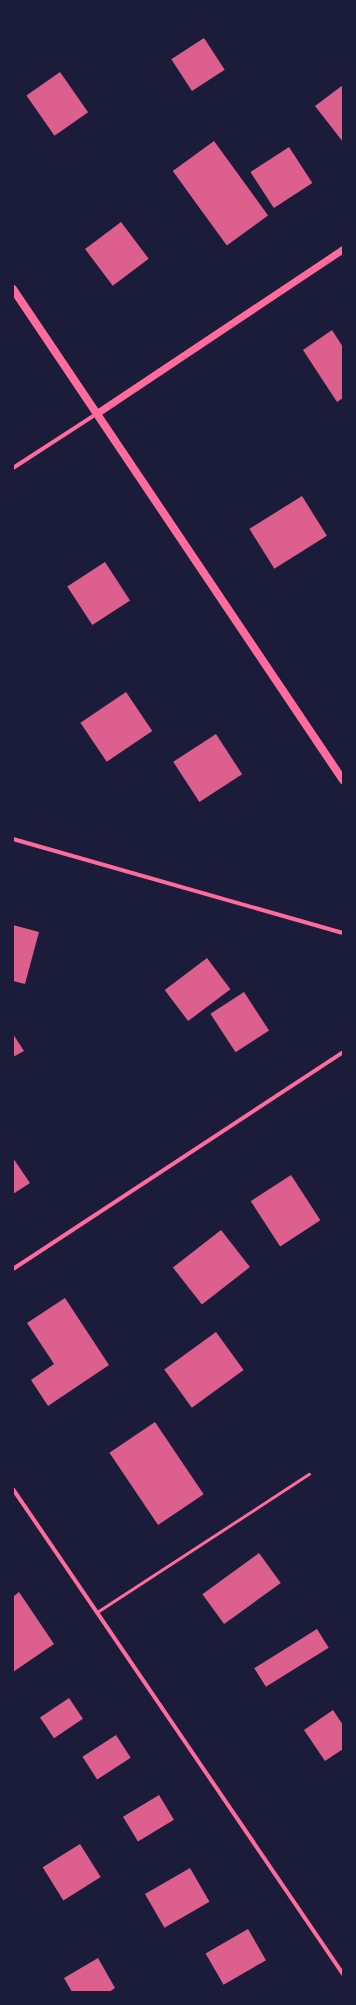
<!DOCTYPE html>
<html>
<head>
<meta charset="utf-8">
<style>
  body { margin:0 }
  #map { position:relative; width:356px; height:2005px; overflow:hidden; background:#1b1b3a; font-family:Commissioner,sans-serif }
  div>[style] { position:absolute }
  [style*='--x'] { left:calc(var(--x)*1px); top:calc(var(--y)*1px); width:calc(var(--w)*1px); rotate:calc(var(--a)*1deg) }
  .building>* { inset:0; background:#dd5f8e; transform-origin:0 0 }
  .service>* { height:3px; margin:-1.5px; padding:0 1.5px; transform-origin:1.5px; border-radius:1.5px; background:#ff6b9d }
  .minor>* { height:4px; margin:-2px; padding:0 2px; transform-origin:2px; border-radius:2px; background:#ff6b9d }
  .tertiary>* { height:7px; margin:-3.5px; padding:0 3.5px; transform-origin:3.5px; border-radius:3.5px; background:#ff6b9d }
  .secondary>* { height:8px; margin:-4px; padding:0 4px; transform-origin:4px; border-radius:4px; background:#ff6b9d }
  span { translate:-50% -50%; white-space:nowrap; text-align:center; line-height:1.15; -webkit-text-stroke:3px #1b1b3a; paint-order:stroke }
  .frame { position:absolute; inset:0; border:14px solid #1b1b3a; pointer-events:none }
</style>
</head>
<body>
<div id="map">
  <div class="building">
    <div style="left:204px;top:38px;width:38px;height:39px;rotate:57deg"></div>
    <div style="left:60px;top:72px;width:49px;height:41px;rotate:55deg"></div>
    <div style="clip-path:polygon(343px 85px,343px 142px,315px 106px)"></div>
    <div style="left:214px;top:141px;width:92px;height:51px;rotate:54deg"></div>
    <div style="left:289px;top:147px;width:43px;height:46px;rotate:57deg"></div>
    <div style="left:121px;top:222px;width:46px;height:45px;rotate:53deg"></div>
    <div style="clip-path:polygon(332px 330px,343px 347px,343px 398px,337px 402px,303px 350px)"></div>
    <div style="left:302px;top:496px;width:47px;height:62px;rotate:58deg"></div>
    <div style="left:105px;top:562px;width:46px;height:45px;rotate:57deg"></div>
    <div style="left:126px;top:692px;width:47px;height:55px;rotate:56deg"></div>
    <div style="left:216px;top:734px;width:48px;height:51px;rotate:57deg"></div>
    <div style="clip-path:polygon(13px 925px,39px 932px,25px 984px,13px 981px)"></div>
    <div style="left:207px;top:958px;width:39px;height:53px;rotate:53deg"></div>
    <div style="left:244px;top:992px;width:46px;height:40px;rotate:57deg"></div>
    <div style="clip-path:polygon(13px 1034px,24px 1051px,13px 1057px)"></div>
    <div style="clip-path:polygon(13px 1158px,30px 1183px,13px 1194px)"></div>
    <div style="left:291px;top:1175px;width:54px;height:48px;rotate:57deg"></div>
    <div style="left:221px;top:1230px;width:47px;height:61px;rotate:52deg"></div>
    <div style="clip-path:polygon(65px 1298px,109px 1365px,48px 1406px,31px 1380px,54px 1364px,27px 1323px)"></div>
    <div style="left:216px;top:1332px;width:47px;height:64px;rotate:54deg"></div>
    <div style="left:155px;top:1422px;width:87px;height:55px;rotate:56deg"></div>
    <div style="left:259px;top:1553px;width:37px;height:70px;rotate:54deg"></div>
    <div style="clip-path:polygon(19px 1592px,54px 1644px,13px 1672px,13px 1597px)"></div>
    <div style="left:317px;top:1629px;width:22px;height:74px;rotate:58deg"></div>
    <div style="left:69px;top:1698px;width:25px;height:35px;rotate:56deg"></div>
    <div style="clip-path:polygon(333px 1710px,343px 1725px,343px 1749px,325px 1761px,304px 1730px)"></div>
    <div style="left:116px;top:1735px;width:27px;height:40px;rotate:57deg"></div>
    <div style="left:159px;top:1795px;width:29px;height:42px;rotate:59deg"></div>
    <div style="left:80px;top:1844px;width:39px;height:44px;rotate:58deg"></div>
    <div style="left:190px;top:1868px;width:39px;height:52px;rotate:60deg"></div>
    <div style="left:248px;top:1929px;width:36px;height:49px;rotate:60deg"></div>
    <div style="clip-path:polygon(98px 1958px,115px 1988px,109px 1992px,72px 1992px,64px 1978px)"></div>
  </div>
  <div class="service">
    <div style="--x:97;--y:1612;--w:253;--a:-33.1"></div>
  </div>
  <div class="minor">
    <div style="--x:13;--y:468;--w:99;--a:-33"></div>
    <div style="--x:13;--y:839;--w:343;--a:15.9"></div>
    <div style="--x:13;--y:1269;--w:395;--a:-33.3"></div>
    <div style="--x:13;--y:1489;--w:587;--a:55.77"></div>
  </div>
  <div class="tertiary">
    <div style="--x:97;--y:413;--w:296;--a:-33.7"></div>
  </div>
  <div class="secondary">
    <div style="--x:13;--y:289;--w:592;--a:56.1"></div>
  </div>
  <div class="frame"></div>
</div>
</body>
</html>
